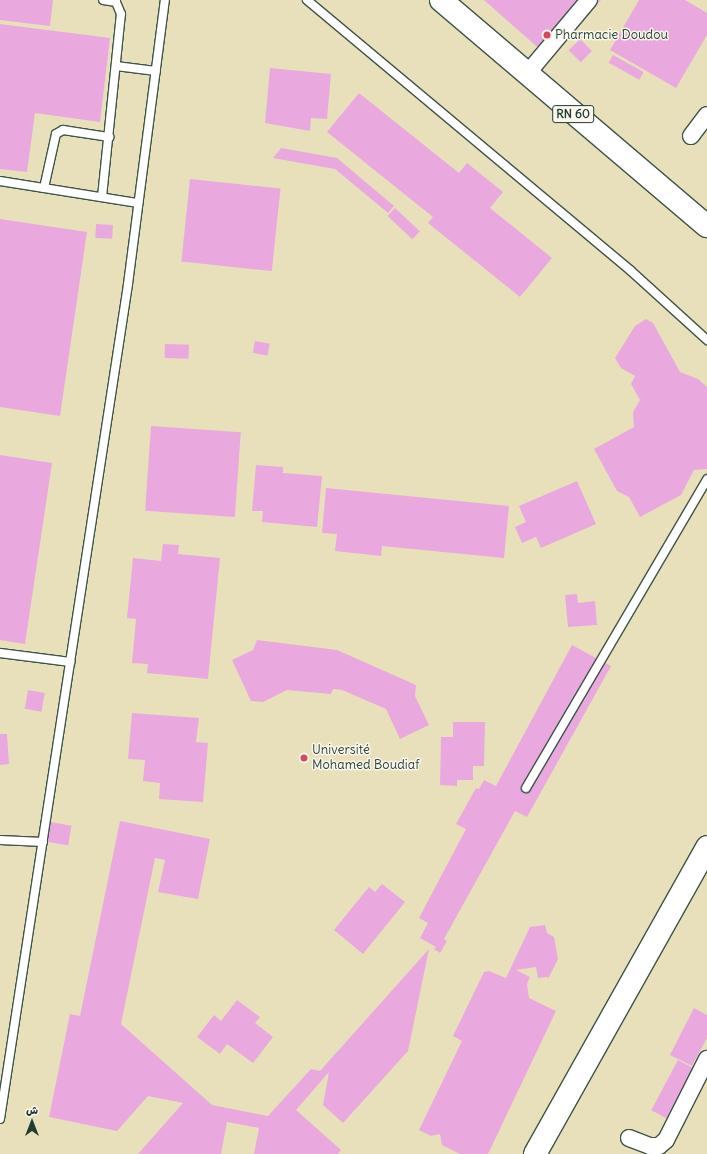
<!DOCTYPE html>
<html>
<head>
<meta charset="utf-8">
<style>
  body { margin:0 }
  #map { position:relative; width:707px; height:1154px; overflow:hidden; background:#e8e0bb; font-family:Delius,"Playpen Sans Arabic",sans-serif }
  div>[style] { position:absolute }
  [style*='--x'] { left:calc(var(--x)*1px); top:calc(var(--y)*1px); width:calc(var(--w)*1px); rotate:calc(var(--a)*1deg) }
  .building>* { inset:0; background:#e9a9df; transform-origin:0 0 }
  .roads { filter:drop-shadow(1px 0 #3d5548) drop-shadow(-1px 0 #3d5548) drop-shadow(0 1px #3d5548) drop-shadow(0 -1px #3d5548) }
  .lane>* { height:8px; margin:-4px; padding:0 4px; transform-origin:4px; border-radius:4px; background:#fff }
  .street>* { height:16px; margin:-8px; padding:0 8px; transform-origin:8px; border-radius:8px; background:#fff }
  .secondary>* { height:22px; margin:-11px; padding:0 11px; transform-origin:11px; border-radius:11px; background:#fff }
  .primary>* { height:22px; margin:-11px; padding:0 11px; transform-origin:11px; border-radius:11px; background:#fff }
  .dots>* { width:11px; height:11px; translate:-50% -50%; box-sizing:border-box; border:2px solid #fbf7ec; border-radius:50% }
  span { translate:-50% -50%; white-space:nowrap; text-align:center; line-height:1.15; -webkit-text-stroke:3px #fbf7ec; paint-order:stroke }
  .shield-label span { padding:1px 3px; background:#fbf7ec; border:1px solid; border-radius:3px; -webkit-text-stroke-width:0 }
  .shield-label { font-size:12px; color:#1f3d34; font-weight:700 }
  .poi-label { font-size:13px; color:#1f3d34 }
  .left { translate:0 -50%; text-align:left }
  .north { position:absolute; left:12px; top:1102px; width:40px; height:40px; -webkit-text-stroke:3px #fbf7ec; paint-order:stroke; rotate:0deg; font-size:11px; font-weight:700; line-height:16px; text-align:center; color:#1f3d34 }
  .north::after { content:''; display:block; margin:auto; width:14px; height:18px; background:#1f3d34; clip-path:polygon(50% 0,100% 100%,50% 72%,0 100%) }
</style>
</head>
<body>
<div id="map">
  <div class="building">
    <div style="clip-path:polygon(0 0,53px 0,50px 26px,0 20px)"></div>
    <div style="clip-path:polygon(484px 0,601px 0,551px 59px)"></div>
    <div style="clip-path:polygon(639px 0,685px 0,707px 13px,707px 35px,676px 88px,610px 50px)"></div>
    <div style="clip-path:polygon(0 24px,110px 38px,100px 122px,35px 113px,27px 172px,0 169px)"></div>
    <div style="left:580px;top:39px;width:17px;height:16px;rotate:45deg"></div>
    <div style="left:613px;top:55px;width:35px;height:9px;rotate:29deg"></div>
    <div style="clip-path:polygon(270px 68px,331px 74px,327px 119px,311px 118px,310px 131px,265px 123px)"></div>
    <div style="clip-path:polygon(359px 93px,459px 173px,467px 163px,503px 192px,490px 208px,552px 258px,520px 297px,428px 223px,433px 217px,327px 132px)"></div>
    <div style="clip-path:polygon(281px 148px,337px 158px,394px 206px,388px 213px,335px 169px,273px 158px)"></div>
    <div style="left:190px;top:179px;width:91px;height:83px;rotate:6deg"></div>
    <div style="left:395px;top:208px;width:34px;height:11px;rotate:43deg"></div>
    <div style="clip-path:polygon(0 219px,87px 232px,60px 416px,0 407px)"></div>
    <div style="left:96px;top:224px;width:17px;height:14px;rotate:3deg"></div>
    <div style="clip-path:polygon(646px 319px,653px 323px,680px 372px,698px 379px,707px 387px,707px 469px,694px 470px,681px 495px,640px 517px,629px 497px,617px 491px,594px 449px,634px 427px,633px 412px,640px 400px,631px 384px,635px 376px,621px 368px,615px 358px,635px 326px)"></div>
    <div style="left:255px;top:341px;width:15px;height:12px;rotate:11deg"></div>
    <div style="left:165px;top:344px;width:24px;height:14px;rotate:2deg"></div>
    <div style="left:151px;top:426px;width:90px;height:85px;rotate:4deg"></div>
    <div style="clip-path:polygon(0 455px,52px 463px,25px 644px,0 640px)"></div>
    <div style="clip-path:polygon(256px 465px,283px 467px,283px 473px,322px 476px,317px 527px,262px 522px,263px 511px,252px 511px)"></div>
    <div style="clip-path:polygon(577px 481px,596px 524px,541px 548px,536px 537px,522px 543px,515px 527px,526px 522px,519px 506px)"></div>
    <div style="clip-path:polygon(326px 488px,509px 506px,504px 558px,382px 546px,381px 556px,335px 551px,337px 534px,322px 533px)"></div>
    <div style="clip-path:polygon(163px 544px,179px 545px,178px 554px,220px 558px,208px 679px,147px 673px,148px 664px,132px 663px,136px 619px,127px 618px,133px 558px,161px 561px)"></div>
    <div style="clip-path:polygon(577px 594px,578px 603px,595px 601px,597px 625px,568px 627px,565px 595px)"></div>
    <div style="clip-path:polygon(257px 640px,337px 650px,416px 685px,415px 696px,429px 725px,400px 739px,386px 709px,342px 690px,333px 689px,331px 694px,287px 690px,263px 702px,251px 701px,232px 660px,253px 650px)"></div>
    <div style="clip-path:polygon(572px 645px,611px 666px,527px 817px,515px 811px,444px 939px,447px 941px,440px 953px,434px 949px,436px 947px,420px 938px,428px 923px,419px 918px,466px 829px,456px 824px,476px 788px,479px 789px,484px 780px,496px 786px)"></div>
    <div style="left:28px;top:690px;width:17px;height:19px;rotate:10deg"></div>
    <div style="clip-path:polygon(132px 713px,199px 718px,196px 742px,208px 743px,203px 802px,159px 799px,160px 783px,143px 781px,145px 760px,128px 759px)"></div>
    <div style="clip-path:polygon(453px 722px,485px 722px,484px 766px,473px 766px,473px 780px,457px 780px,457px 786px,440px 785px,441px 737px,453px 737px)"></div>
    <div style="clip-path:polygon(0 734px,7px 734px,9px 764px,0 765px)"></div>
    <div style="left:45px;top:821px;width:27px;height:20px;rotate:10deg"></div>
    <div style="clip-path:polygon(120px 821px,210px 839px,198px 899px,158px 892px,165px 860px,155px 858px,121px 1024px,212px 1105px,268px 1116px,311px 1069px,320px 1071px,429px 949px,408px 1051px,343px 1123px,323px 1105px,329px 1072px,296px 1110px,341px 1150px,338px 1154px,254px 1154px,259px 1128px,227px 1122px,221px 1154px,138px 1154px,183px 1103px,148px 1096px,117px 1131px,49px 1117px,70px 1014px,80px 1016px)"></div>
    <div style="clip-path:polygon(382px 884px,405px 902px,363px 954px,334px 930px,369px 887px,375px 892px)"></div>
    <div style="clip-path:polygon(545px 925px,547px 933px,554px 937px,558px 959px,548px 979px,548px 977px,538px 978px,536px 967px,516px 970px,530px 977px,527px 984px,529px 998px,556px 1011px,488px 1154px,460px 1154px,442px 1145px,440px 1134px,431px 1136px,419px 1130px,462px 1041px,453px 1036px,484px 972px,489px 971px,506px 978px,530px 927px)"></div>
    <div style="clip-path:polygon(237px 1000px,260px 1017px,255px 1023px,273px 1037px,253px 1063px,227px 1044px,220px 1054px,197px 1037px,214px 1015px,221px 1021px)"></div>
    <div style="clip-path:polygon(694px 1008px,707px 1015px,707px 1038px,692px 1066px,670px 1055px)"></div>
    <div style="left:678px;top:1060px;width:24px;height:57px;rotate:28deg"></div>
  </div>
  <div class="roads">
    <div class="lane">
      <div style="--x:307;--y:0;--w:422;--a:39.9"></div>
      <div style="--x:631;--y:271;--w:103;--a:42.2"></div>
      <div style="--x:116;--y:66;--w:40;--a:7.1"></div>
      <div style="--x:0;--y:181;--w:140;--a:9.1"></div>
      <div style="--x:44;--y:188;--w:55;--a:-77.5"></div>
      <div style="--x:56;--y:134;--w:8;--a:-30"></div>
      <div style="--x:63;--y:130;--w:47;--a:8.7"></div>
      <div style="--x:102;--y:197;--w:184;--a:-84.1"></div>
      <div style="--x:121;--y:14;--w:13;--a:-113"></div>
      <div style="--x:116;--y:2;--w:13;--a:-171"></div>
      <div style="--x:0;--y:653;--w:71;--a:7.3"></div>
      <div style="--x:526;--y:788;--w:358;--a:-59.6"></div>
      <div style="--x:0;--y:840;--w:43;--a:2.7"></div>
      <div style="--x:0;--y:1119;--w:845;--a:-81.28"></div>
      <div style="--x:128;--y:284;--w:286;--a:-82.6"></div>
    </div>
    <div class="street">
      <div style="--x:526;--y:75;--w:98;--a:-50"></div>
      <div style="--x:691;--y:136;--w:26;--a:-53"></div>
      <div style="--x:629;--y:1138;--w:22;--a:21"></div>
      <div style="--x:650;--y:1146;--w:9;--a:0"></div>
      <div style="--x:659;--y:1146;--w:9;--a:-41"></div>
      <div style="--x:666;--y:1140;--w:91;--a:-63.2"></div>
    </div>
    <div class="secondary">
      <div style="--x:535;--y:1154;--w:352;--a:-60.7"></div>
    </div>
    <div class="primary">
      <div style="--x:441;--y:0;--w:349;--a:40.4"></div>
    </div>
  </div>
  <div class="dots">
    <div style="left:547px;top:35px;background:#d1495b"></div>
    <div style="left:304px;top:758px;background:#d1495b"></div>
  </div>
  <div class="shield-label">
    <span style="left:573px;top:114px">RN 60</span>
  </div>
  <div class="poi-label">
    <span class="left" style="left:555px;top:35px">Pharmacie Doudou</span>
    <span class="left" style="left:312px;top:758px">Université<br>Mohamed Boudiaf</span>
  </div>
  <div class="north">ش</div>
</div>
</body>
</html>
